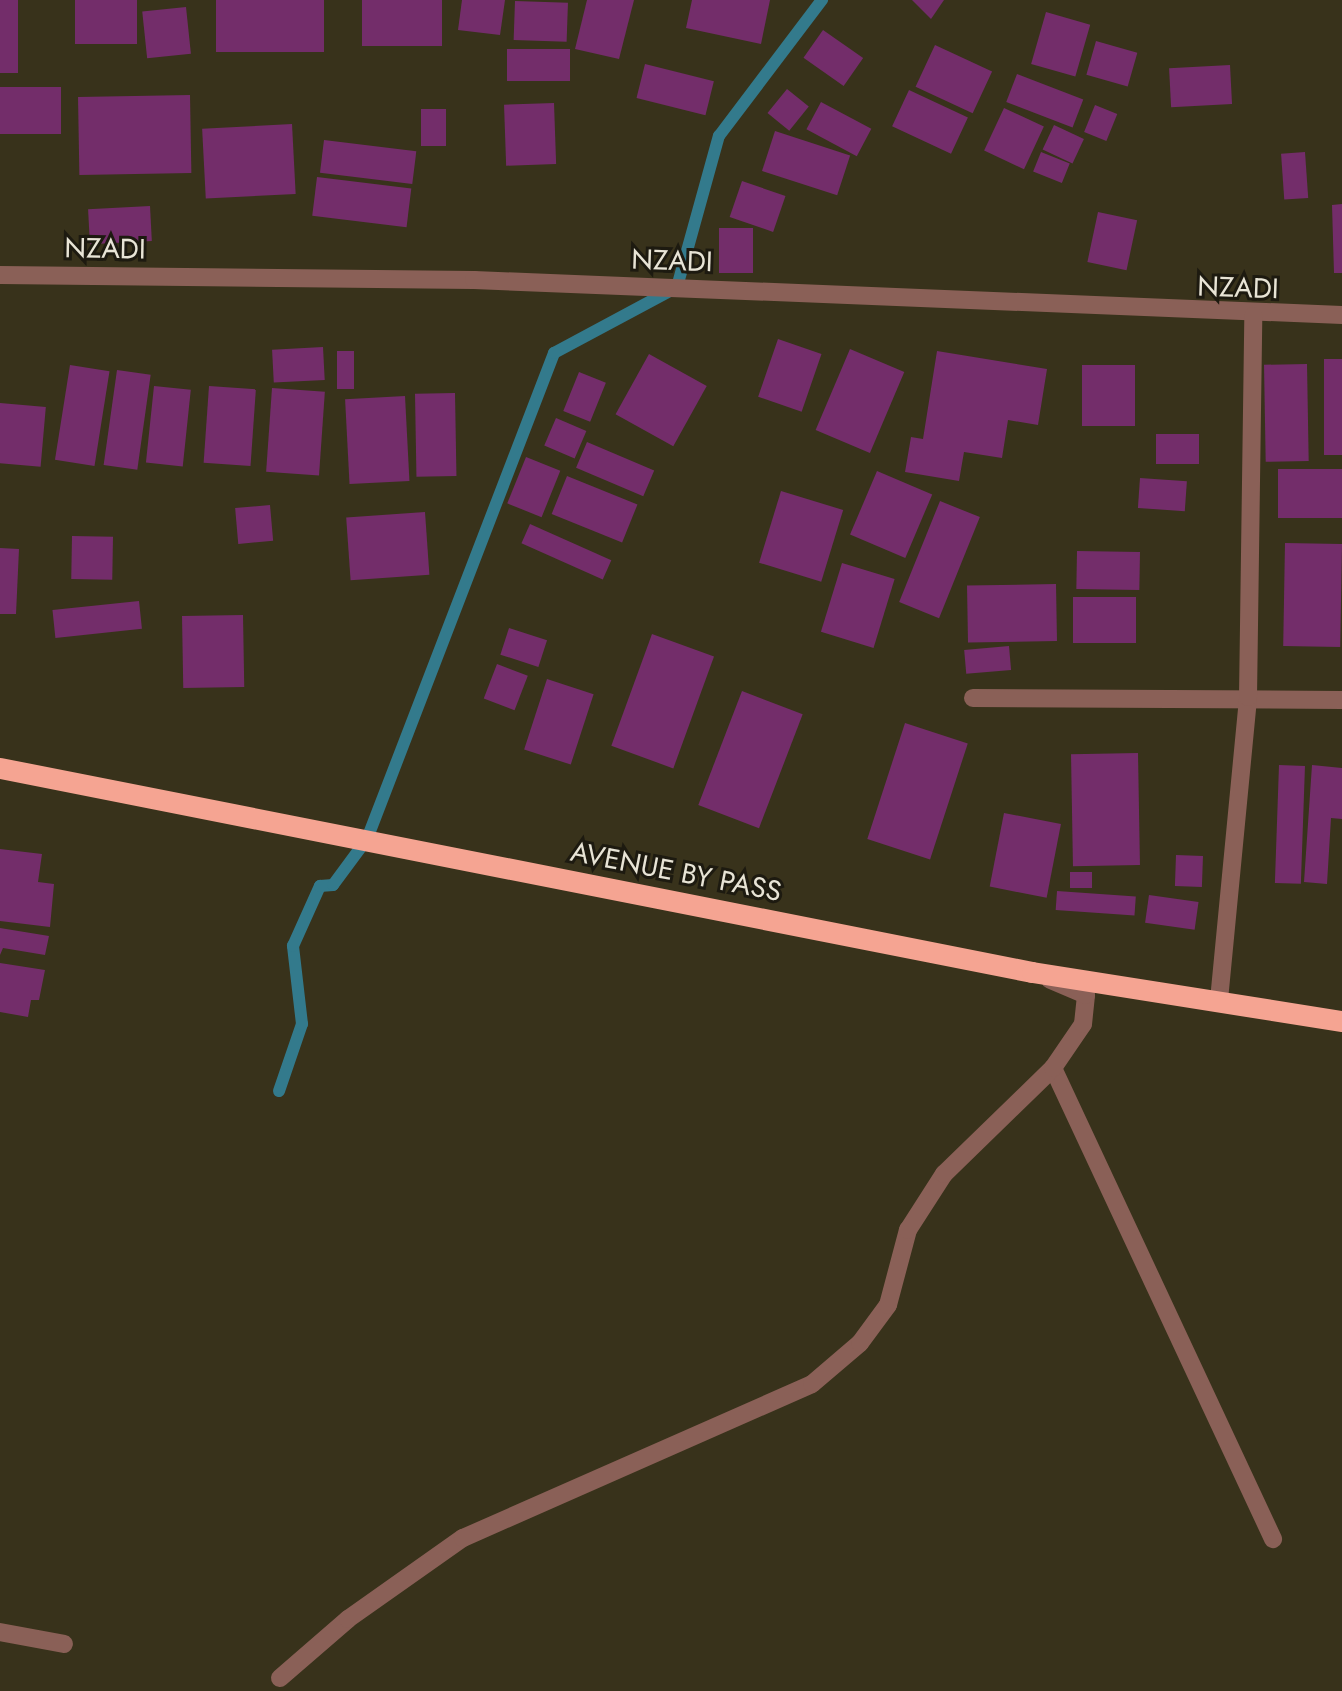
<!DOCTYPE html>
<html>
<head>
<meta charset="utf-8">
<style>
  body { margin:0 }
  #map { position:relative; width:1342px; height:1691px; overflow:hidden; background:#38321b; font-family:Jost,sans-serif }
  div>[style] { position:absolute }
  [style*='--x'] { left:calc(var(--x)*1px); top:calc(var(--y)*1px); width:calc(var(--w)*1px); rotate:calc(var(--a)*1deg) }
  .stream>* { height:12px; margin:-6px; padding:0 6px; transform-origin:6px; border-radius:6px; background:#337a8c }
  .building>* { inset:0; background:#732d6a; transform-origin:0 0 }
  .minor>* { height:18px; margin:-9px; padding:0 9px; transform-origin:9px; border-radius:9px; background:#8a6057 }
  .highway>* { height:21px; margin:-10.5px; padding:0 10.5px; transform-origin:10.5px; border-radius:10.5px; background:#f5a492 }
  span { translate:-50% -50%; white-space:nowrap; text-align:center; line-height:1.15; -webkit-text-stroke:6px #1d1a10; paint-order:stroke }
  .street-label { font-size:28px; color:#e8e4d6 }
</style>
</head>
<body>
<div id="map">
  <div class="stream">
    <div style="--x:279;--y:1091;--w:71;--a:-71.1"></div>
    <div style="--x:302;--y:1024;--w:79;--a:-96.6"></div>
    <div style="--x:293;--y:946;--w:66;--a:-65.8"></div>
    <div style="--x:320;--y:886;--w:13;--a:-4"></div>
    <div style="--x:333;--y:885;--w:57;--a:-53.5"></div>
    <div style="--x:367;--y:839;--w:521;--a:-68.95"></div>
    <div style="--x:554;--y:353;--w:140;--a:-28.2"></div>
    <div style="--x:677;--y:287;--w:157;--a:-74.5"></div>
    <div style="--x:719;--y:136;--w:171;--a:-52.9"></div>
  </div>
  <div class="building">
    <div style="left:0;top:0;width:18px;height:73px"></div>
    <div style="left:75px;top:0;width:62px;height:44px"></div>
    <div style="left:216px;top:0;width:108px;height:52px"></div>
    <div style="left:362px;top:0;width:80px;height:46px"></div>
    <div style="clip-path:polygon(462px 0,505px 0,500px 35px,458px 30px)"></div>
    <div style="clip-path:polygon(587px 0,634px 0,619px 59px,575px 49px)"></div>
    <div style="clip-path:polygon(692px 0,770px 0,761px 44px,686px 28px)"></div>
    <div style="clip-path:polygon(912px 0,944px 0,931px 19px)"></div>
    <div style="left:515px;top:1px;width:53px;height:39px;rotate:2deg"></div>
    <div style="left:186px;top:7px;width:47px;height:44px;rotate:84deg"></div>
    <div style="left:1046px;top:12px;width:46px;height:54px;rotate:16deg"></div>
    <div style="left:823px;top:30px;width:49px;height:34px;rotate:35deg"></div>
    <div style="left:1096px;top:41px;width:43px;height:35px;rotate:16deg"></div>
    <div style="left:935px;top:45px;width:63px;height:46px;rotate:25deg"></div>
    <div style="left:507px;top:49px;width:63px;height:32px"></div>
    <div style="left:645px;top:64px;width:71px;height:35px;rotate:14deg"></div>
    <div style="left:1230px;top:65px;width:39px;height:61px;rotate:87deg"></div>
    <div style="left:1017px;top:74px;width:71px;height:30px;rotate:21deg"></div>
    <div style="left:61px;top:87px;width:47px;height:61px;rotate:90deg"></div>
    <div style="left:787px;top:89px;width:28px;height:31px;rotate:39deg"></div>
    <div style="left:909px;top:90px;width:65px;height:40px;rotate:25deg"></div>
    <div style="left:190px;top:95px;width:78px;height:112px;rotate:89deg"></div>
    <div style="left:821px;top:102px;width:57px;height:31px;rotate:28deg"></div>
    <div style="left:554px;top:103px;width:61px;height:50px;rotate:88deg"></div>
    <div style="left:1095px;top:105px;width:24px;height:29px;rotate:22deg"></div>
    <div style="left:1004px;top:108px;width:44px;height:47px;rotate:25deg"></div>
    <div style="left:421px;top:109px;width:25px;height:37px"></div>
    <div style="left:292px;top:124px;width:70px;height:90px;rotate:87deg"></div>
    <div style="left:1054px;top:125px;width:33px;height:27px;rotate:25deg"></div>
    <div style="left:775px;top:131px;width:79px;height:42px;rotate:18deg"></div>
    <div style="left:324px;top:140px;width:93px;height:33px;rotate:7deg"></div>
    <div style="left:1041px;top:152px;width:31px;height:21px;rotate:22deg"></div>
    <div style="left:1305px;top:152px;width:46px;height:24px;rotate:86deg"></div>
    <div style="left:317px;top:177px;width:95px;height:39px;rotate:7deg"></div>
    <div style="left:742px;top:181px;width:46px;height:38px;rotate:19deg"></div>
    <div style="clip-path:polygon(1342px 204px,1342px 273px,1334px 273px,1332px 205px)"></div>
    <div style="left:150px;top:206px;width:35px;height:62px;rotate:87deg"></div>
    <div style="left:1098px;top:212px;width:40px;height:51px;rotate:12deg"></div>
    <div style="left:719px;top:228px;width:34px;height:45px"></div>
    <div style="left:778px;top:339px;width:46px;height:61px;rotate:19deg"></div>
    <div style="left:323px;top:347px;width:33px;height:51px;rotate:87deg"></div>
    <div style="left:850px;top:349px;width:59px;height:88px;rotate:23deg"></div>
    <div style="left:337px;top:351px;width:17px;height:38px"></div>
    <div style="clip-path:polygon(937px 351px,1047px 369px,1038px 425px,1008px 420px,1002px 458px,964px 452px,959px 481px,905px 472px,911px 437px,923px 439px)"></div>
    <div style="left:649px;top:354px;width:66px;height:69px;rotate:29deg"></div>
    <div style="left:1324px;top:359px;width:18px;height:96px"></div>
    <div style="left:1307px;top:364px;width:97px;height:43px;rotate:89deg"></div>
    <div style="left:70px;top:365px;width:40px;height:96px;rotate:9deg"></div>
    <div style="left:1082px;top:365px;width:53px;height:61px"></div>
    <div style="left:117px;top:370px;width:34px;height:96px;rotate:8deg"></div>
    <div style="left:579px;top:372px;width:29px;height:42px;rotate:22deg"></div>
    <div style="left:154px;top:386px;width:37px;height:77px;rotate:6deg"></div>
    <div style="left:209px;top:386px;width:47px;height:77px;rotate:4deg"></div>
    <div style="left:272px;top:388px;width:53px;height:84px;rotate:4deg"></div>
    <div style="left:455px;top:393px;width:83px;height:40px;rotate:89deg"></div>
    <div style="left:405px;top:396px;width:85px;height:60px;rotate:87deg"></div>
    <div style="left:0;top:403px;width:46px;height:60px;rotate:5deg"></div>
    <div style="left:556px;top:418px;width:33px;height:30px;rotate:23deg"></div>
    <div style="left:1156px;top:434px;width:43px;height:30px"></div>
    <div style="left:587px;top:442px;width:73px;height:28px;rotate:23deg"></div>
    <div style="left:526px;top:457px;width:37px;height:50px;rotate:22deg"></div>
    <div style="left:1342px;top:469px;width:49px;height:64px;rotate:90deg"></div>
    <div style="left:877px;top:471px;width:60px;height:69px;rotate:23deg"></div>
    <div style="left:567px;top:476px;width:76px;height:41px;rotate:22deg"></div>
    <div style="left:1140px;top:478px;width:47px;height:30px;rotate:4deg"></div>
    <div style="left:781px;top:491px;width:65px;height:75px;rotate:17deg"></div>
    <div style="left:940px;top:501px;width:43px;height:109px;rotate:22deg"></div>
    <div style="left:270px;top:505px;width:36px;height:35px;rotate:85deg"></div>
    <div style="left:425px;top:512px;width:63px;height:79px;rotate:86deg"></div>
    <div style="left:530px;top:524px;width:89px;height:21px;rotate:24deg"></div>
    <div style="left:72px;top:536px;width:41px;height:43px;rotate:1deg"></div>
    <div style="left:1285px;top:543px;width:57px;height:103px;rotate:1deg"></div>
    <div style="clip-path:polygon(0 548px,19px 549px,16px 614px,0 614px)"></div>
    <div style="left:1077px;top:551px;width:63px;height:38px;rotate:1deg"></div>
    <div style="left:842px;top:563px;width:55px;height:72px;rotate:17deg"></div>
    <div style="left:1056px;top:584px;width:57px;height:89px;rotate:89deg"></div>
    <div style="left:1073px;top:597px;width:63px;height:46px"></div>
    <div style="left:139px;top:601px;width:28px;height:87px;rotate:84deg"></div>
    <div style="left:243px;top:615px;width:72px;height:61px;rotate:89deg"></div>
    <div style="left:509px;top:628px;width:40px;height:28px;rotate:18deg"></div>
    <div style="left:652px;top:634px;width:66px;height:119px;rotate:20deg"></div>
    <div style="left:1009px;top:646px;width:24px;height:45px;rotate:85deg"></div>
    <div style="left:497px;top:664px;width:33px;height:37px;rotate:21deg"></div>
    <div style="left:547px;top:679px;width:49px;height:74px;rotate:18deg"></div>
    <div style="left:742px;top:691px;width:65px;height:122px;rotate:21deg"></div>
    <div style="left:905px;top:723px;width:66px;height:122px;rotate:18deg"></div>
    <div style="left:1138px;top:753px;width:112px;height:67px;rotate:89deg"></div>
    <div style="left:1279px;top:765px;width:26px;height:118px;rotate:2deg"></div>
    <div style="clip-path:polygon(1312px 765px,1342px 768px,1342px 819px,1331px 818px,1327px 884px,1304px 882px)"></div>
    <div style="left:1004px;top:813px;width:58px;height:75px;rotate:11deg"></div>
    <div style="clip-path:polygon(0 849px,42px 854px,38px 882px,54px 884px,50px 927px,0 921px)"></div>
    <div style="left:1176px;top:855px;width:27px;height:31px;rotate:2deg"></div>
    <div style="left:1092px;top:872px;width:16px;height:22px;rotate:90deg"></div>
    <div style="left:1057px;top:891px;width:79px;height:19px;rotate:4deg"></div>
    <div style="left:1149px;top:895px;width:50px;height:28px;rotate:8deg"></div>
    <div style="clip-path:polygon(0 928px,49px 936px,45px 955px,3px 948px,0 955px)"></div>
    <div style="clip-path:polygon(0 963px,45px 970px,39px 1000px,31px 1000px,28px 1017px,0 1012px)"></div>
  </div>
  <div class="minor">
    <div style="--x:0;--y:275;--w:474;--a:0.6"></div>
    <div style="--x:474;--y:280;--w:869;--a:2.31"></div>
    <div style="--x:973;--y:698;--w:369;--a:0.3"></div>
    <div style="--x:1219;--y:1000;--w:304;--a:-84.5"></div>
    <div style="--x:1248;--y:697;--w:381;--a:-89.2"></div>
    <div style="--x:1053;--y:1068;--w:520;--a:64.96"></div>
    <div style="--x:0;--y:1632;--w:65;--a:10.6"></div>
    <div style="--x:280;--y:1678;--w:90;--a:-40.9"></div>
    <div style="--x:348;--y:1619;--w:141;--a:-35.2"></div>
    <div style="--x:463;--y:1538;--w:381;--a:-23.8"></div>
    <div style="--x:812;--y:1384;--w:63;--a:-40.5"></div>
    <div style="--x:860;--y:1343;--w:47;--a:-53.6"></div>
    <div style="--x:888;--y:1305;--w:78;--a:-75.1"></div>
    <div style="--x:908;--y:1230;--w:67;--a:-57.3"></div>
    <div style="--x:944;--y:1174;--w:152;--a:-44.2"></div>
    <div style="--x:1053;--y:1068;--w:53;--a:-55.7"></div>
    <div style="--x:1083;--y:1024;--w:29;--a:-84"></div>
    <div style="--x:1086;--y:995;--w:39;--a:-157"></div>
  </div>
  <div class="highway">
    <div style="--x:0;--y:768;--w:1052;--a:11.18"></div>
    <div style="--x:1032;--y:972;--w:314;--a:9"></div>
  </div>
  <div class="street-label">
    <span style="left:105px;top:249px;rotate:1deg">NZADI</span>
    <span style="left:672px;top:261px;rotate:2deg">NZADI</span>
    <span style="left:1238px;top:288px;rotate:2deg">NZADI</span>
    <span style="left:676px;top:872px;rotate:11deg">AVENUE BY PASS</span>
  </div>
</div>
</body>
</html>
